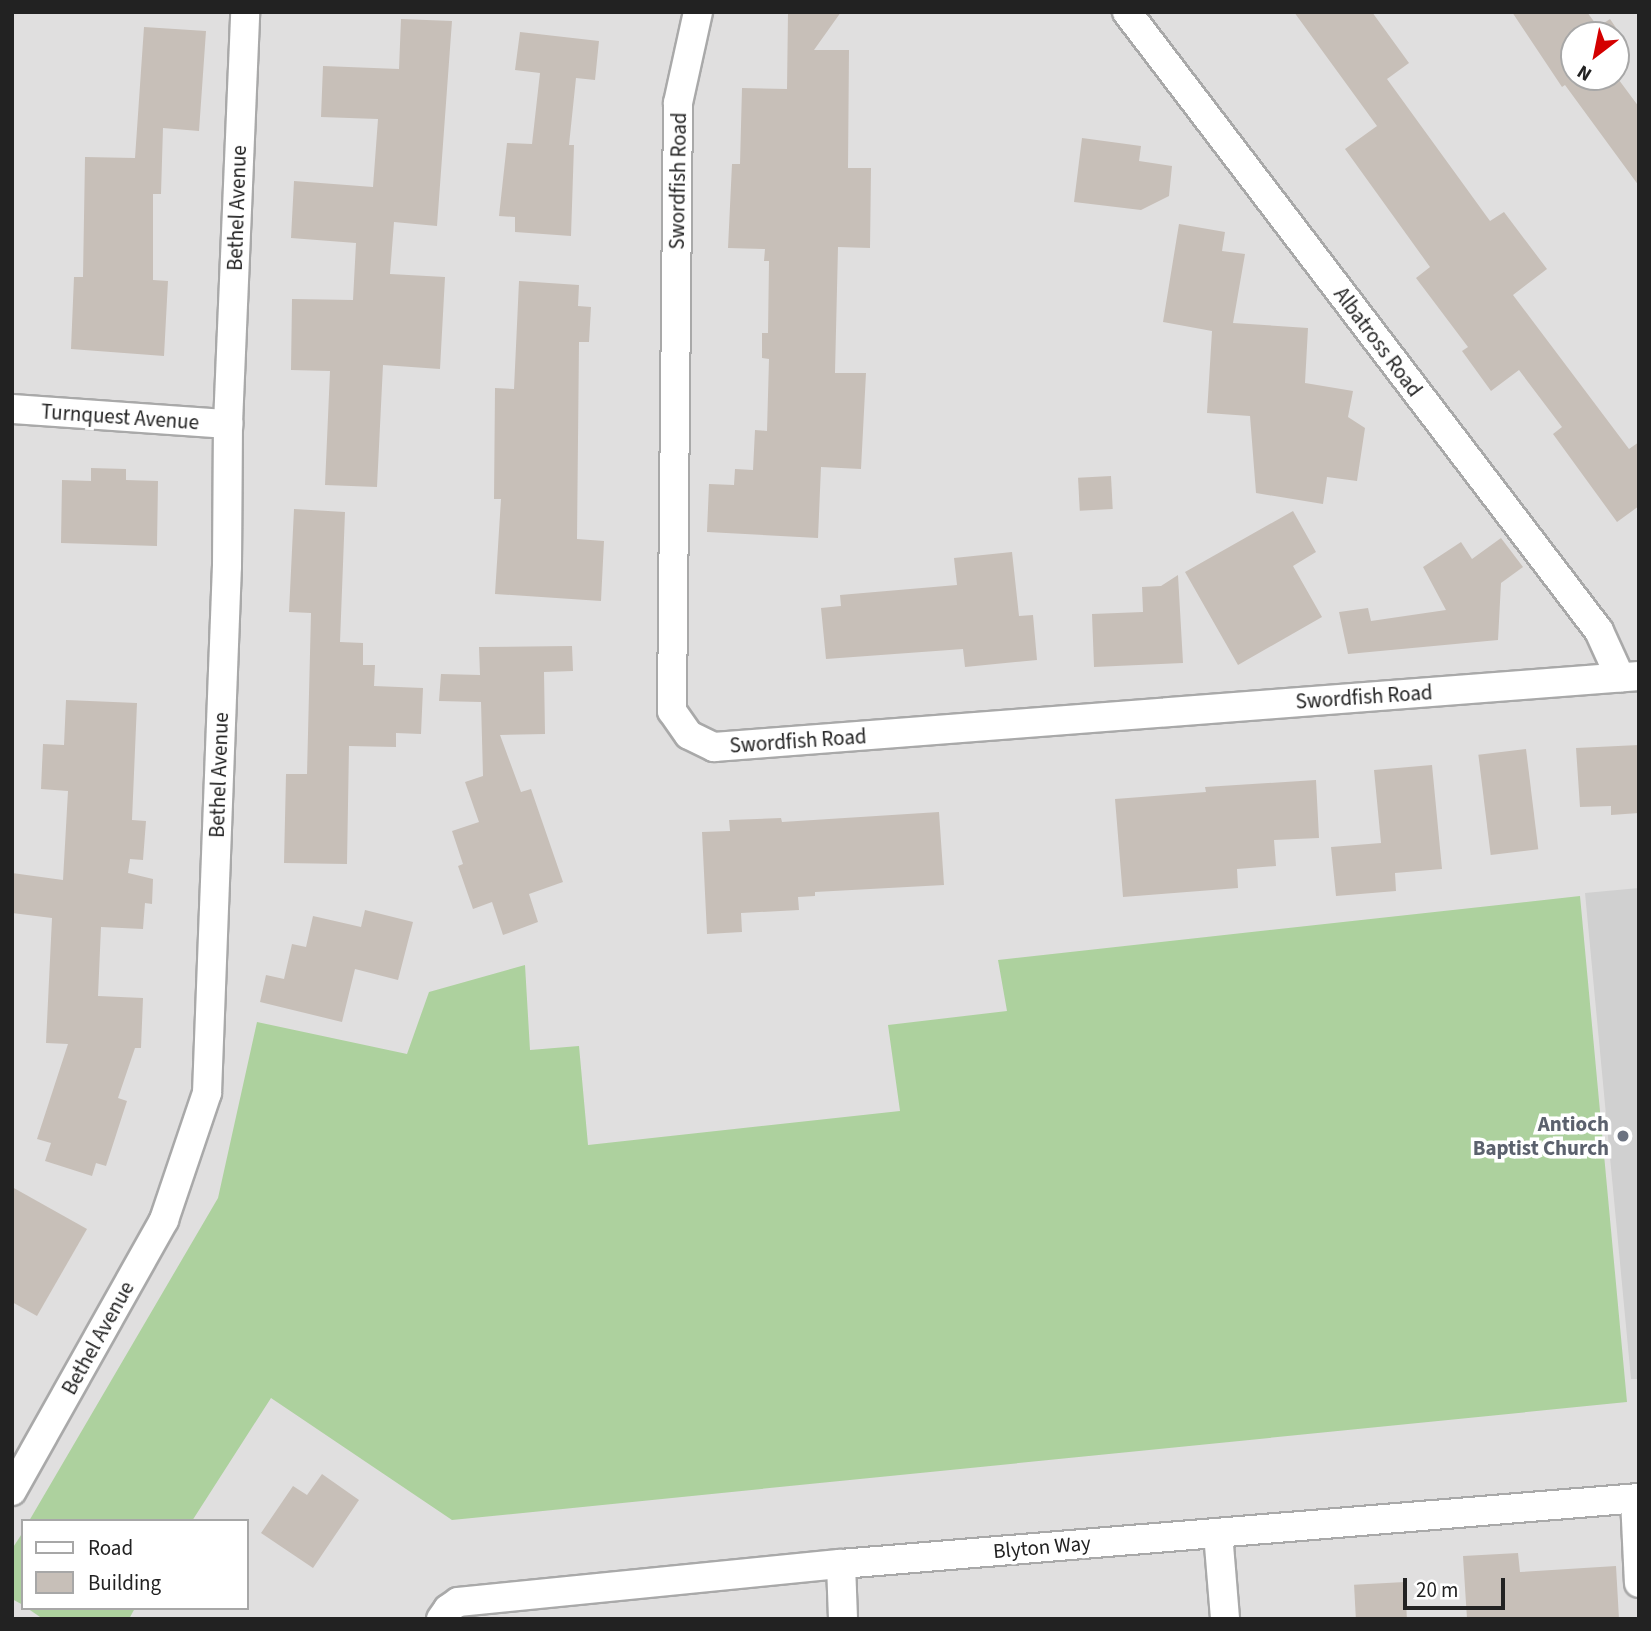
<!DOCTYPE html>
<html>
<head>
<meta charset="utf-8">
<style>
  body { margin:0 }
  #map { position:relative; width:1651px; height:1631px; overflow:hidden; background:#f2efe9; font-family:"Source Sans 3",sans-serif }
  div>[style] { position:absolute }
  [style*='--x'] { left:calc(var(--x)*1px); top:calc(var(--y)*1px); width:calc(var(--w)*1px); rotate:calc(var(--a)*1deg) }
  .residential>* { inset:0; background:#e0dfdf }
  .religious>* { inset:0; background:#d0d0d0 }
  .forest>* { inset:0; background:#add19e }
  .building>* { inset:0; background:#c7bfb8; transform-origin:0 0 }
  .roads { filter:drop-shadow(2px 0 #a9a9a9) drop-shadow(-2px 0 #a9a9a9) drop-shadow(0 2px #a9a9a9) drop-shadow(0 -2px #a9a9a9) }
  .minor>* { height:28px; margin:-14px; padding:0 14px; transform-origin:14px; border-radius:14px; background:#fff }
  .dots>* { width:19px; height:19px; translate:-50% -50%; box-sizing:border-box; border:4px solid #fff; border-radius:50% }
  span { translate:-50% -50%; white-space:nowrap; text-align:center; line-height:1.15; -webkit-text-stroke:7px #fff; paint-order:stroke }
  .street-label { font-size:21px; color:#222 }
  .worship-label { font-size:21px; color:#5b616d; font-weight:700 }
  .right { translate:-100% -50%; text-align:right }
  .frame { position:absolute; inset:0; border:14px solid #222; pointer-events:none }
  .legend { position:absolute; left:21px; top:1519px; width:228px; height:91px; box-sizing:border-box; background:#fff; border:2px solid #a7a7a7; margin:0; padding:9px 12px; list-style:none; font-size:21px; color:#222 }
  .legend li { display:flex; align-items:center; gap:14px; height:35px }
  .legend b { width:35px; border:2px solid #a7a7a7 }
  .north { position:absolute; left:1560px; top:21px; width:70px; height:70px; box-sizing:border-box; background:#fff; border:2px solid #a7a7a7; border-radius:50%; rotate:212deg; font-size:19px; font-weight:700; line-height:28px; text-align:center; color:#222 }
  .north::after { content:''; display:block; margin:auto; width:24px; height:32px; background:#d40000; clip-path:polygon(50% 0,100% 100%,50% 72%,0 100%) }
  .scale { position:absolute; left:1403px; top:1578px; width:102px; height:32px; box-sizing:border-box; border:4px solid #222; border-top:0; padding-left:9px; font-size:21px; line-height:24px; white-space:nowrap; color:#222; -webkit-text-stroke:5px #fff; paint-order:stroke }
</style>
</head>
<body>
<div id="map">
  <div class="residential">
    <div style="clip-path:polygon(evenodd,12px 12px,1639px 12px,1639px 1619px,12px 1619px,12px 12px,1574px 35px,1616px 35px,1616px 77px,1574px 77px,1574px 35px,12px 12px,23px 1521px,247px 1521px,247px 1608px,23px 1608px,23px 1521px)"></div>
  </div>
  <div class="religious">
    <div style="clip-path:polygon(1639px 888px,1639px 1379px,1631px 1379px,1585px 893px)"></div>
  </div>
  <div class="forest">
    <div style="clip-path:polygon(1580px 896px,1627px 1402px,452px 1520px,271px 1398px,192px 1521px,29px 1521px,218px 1198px,257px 1022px,407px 1054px,429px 992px,525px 965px,530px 1050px,579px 1046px,588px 1145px,900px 1111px,888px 1025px,1007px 1011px,998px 960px)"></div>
    <div style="clip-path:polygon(23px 1532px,23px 1605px,12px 1599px,12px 1549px)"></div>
    <div style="clip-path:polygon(27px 1608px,135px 1608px,129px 1619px,43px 1619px)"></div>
  </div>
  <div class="building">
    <div style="clip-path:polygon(788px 12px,841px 12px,814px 50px,849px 50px,848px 168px,871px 168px,870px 248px,838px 247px,835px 373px,866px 373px,861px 469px,821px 467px,818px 538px,707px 532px,709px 484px,734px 485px,735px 469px,753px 470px,755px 430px,767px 431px,769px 359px,762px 358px,762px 333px,768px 333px,769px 261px,764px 261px,765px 249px,728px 248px,732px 164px,740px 164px,742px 88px,787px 89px)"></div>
    <div style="clip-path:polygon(1294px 12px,1372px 12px,1409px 63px,1387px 79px,1490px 221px,1504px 212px,1547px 269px,1513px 295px,1629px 449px,1639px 442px,1639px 506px,1617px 522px,1553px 434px,1562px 427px,1519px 370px,1491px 391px,1462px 351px,1468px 347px,1416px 278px,1430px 267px,1345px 149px,1377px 126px)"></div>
    <div style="clip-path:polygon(1512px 12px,1587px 12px,1598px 27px,1610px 19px,1627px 44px,1616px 51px,1616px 35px,1574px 35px,1574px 77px,1616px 76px,1639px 107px,1639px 186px,1565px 85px,1562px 87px)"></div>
    <div style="clip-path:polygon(401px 19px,452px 21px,437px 226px,394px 222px,390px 274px,445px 277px,440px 369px,383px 365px,377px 487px,325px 485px,330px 371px,291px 370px,292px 299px,353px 300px,356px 243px,291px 238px,294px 181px,373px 187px,378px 119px,321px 117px,323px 66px,399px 69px)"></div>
    <div style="clip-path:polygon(144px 27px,206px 31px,199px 131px,163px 128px,161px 194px,153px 194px,153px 280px,168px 281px,164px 356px,71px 349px,74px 277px,83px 277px,85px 157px,135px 158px)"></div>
    <div style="clip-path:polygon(520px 32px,599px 41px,595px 80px,576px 78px,569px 145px,574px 145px,571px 236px,515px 232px,515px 217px,499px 216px,507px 143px,532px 144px,540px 73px,515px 70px)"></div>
    <div style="clip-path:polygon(1082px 138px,1141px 146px,1139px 161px,1172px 166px,1169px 196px,1141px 210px,1074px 202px)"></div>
    <div style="clip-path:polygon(1179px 224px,1225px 232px,1222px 251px,1245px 254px,1233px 323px,1308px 328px,1305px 383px,1353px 391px,1348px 417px,1365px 428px,1357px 481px,1327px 477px,1323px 504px,1256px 493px,1250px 416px,1207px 413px,1212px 331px,1163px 322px)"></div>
    <div style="clip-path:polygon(519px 281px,579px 285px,578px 306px,591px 307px,589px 342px,579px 342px,577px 539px,604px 541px,601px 601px,495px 594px,501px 499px,494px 499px,495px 388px,514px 389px)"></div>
    <div style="clip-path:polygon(91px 468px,126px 469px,126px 480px,158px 481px,157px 546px,61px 543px,62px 480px,91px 481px)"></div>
    <div style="left:1111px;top:476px;width:33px;height:33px;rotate:87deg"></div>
    <div style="clip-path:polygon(294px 509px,345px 512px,340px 642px,363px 643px,363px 665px,375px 665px,374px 686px,423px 688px,421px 734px,396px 733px,396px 747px,349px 746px,347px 864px,284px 863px,286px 774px,307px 774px,311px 613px,289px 612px)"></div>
    <div style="clip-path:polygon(1293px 511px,1316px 552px,1293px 566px,1322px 617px,1238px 665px,1185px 572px)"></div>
    <div style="clip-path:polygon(1501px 538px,1523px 567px,1501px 583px,1498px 640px,1348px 654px,1339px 612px,1368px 608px,1371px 621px,1446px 610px,1423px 567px,1461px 542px,1472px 559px)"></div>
    <div style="clip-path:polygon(1012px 552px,1019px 616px,1033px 615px,1037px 660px,965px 667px,963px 649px,826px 659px,821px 608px,841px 606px,840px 595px,957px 585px,954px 558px)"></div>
    <div style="clip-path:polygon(1178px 575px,1183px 663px,1094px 667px,1092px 614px,1143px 612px,1142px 587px,1161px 586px)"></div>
    <div style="clip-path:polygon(572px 646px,573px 671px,544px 672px,545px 734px,500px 735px,521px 792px,531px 789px,563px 882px,529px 894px,538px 922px,503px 935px,492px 902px,473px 909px,458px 866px,463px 864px,452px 831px,479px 822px,465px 782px,483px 776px,481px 702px,439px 701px,441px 674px,480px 675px,479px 647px)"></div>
    <div style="clip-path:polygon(66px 700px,137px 703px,132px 820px,146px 821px,143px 860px,130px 859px,128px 873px,153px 879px,152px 904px,145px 903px,143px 929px,101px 927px,98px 996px,143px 998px,141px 1048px,135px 1048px,118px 1098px,127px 1101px,106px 1166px,96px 1163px,92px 1176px,45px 1161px,51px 1143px,37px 1139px,68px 1044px,46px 1043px,52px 918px,12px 913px,12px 873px,63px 880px,68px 791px,41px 789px,43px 744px,64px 745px)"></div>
    <div style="clip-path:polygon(1639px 745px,1639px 813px,1611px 815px,1611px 806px,1580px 807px,1576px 748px)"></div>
    <div style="left:1526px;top:749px;width:101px;height:48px;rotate:83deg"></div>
    <div style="clip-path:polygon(1432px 765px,1442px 869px,1395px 873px,1396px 891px,1336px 896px,1331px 847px,1381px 843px,1374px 770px)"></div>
    <div style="clip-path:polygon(1316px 780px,1319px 838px,1274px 840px,1276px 866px,1237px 869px,1238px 888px,1123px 897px,1115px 799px,1206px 792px,1205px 787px)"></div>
    <div style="clip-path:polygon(939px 812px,944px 885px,815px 892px,815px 896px,798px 897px,799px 910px,741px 913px,742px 932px,707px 934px,702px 832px,730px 831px,729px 820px,781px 818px,782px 822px)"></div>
    <div style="clip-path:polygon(365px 910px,413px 922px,398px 980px,355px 969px,342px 1022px,260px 1002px,266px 975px,284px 979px,292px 944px,306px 947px,313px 916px,361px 927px)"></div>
    <div style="clip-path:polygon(12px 1187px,87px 1229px,37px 1316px,12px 1302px)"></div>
    <div style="clip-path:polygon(322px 1474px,359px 1500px,313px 1568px,261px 1533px,293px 1486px,307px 1495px)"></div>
    <div style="clip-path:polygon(1518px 1553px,1520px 1572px,1616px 1566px,1619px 1619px,1467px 1619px,1463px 1556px)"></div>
    <div style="left:1405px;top:1582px;width:37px;height:51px;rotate:87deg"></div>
  </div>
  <div class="roads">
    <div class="minor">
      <div style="--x:698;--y:12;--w:93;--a:102.4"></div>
      <div style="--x:678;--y:103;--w:608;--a:90.57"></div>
      <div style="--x:672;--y:711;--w:29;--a:55"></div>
      <div style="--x:689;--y:735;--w:28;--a:26"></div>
      <div style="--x:714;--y:747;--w:928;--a:-4.39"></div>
      <div style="--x:1127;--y:12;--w:778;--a:52.67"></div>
      <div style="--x:1599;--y:631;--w:51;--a:65.5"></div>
      <div style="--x:12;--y:409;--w:217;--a:4"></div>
      <div style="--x:12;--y:1491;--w:311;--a:-60.7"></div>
      <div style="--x:164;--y:1220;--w:134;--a:-71.3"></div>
      <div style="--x:207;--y:1093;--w:527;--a:-87.83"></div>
      <div style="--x:227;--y:566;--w:142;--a:-89.6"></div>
      <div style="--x:228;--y:424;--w:412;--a:-87.6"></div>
      <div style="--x:1635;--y:1499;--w:84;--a:87.3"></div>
      <div style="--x:1218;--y:1533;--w:86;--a:85.3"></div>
      <div style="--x:841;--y:1564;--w:55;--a:87.9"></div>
      <div style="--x:441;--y:1619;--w:12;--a:-55"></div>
      <div style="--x:448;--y:1609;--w:12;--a:-35"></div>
      <div style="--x:458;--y:1602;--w:385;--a:-5.7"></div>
      <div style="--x:841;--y:1564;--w:801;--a:-4.73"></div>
    </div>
  </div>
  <div class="dots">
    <div style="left:1623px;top:1136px;background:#6b7280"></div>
  </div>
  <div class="street-label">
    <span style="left:678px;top:181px;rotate:-89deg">Swordfish Road</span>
    <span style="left:237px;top:208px;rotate:-88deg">Bethel Avenue</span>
    <span style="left:1378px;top:342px;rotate:53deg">Albatross Road</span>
    <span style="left:120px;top:417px;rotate:4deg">Turnquest Avenue</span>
    <span style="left:1364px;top:697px;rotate:-4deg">Swordfish Road</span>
    <span style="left:798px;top:741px;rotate:-4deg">Swordfish Road</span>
    <span style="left:219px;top:775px;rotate:-88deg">Bethel Avenue</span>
    <span style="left:98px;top:1338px;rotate:-61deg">Bethel Avenue</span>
    <span style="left:1042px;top:1547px;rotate:-5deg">Blyton Way</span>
  </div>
  <div class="worship-label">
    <span class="right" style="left:1609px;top:1136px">Antioch<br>Baptist Church</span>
  </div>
  <div class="frame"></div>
  <ul class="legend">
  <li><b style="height:9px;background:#fff"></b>Road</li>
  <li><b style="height:19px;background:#c7bfb8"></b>Building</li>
  </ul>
  <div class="north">N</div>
  <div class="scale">20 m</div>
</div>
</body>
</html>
